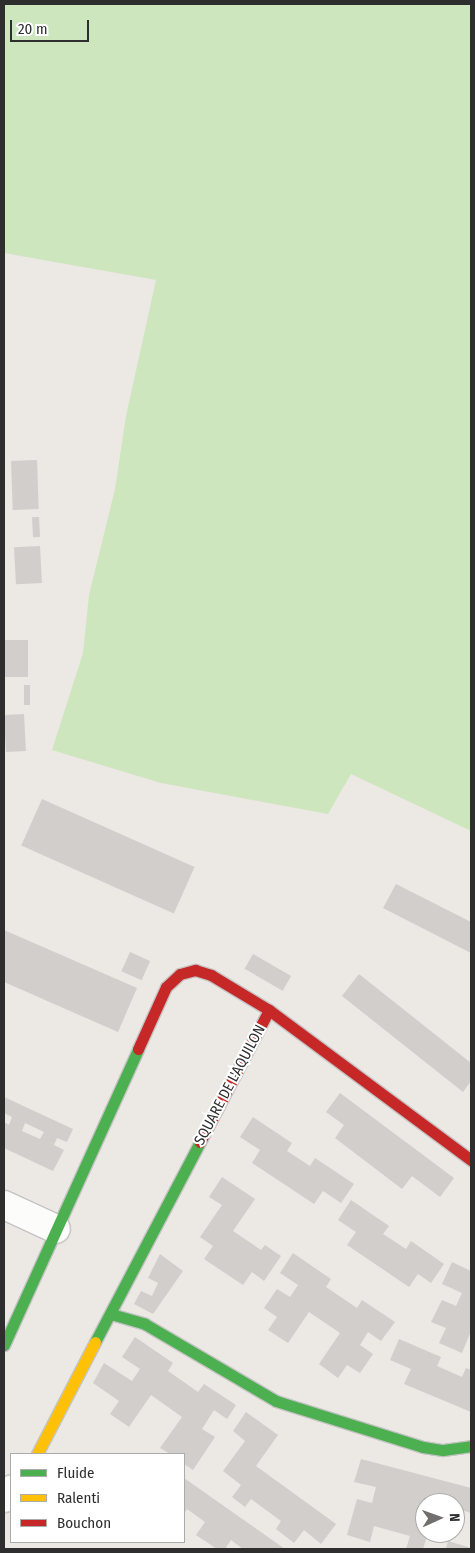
<!DOCTYPE html>
<html>
<head>
<meta charset="utf-8">
<style>
  body { margin:0 }
  #map { position:relative; width:475px; height:1553px; overflow:hidden; background:#ece8e4; font-family:"Fira Sans Condensed",sans-serif }
  div>[style] { position:absolute }
  [style*='--x'] { left:calc(var(--x)*1px); top:calc(var(--y)*1px); width:calc(var(--w)*1px); rotate:calc(var(--a)*1deg) }
  .green>* { inset:0; background:#cee6be }
  .building>* { inset:0; background:#d1cecb; transform-origin:0 0 }
  .roads { filter:drop-shadow(1px 0 #c5c4c5) drop-shadow(-1px 0 #c5c4c5) drop-shadow(0 1px #c5c4c5) drop-shadow(0 -1px #c5c4c5) }
  .street>* { height:28px; margin:-14px; padding:0 14px; transform-origin:14px; border-radius:14px; background:#fcfcfb }
  .fast>* { height:11px; margin:-5.5px; padding:0 5.5px; transform-origin:5.5px; border-radius:5.5px; background:#4caf50 }
  .slow>* { height:11px; margin:-5.5px; padding:0 5.5px; transform-origin:5.5px; border-radius:5.5px; background:#ffc107 }
  .jam>* { height:11px; margin:-5.5px; padding:0 5.5px; transform-origin:5.5px; border-radius:5.5px; background:#c62828 }
  span { translate:-50% -50%; white-space:nowrap; text-align:center; line-height:1.15; -webkit-text-stroke:4px #fff; paint-order:stroke }
  .street-label { font-size:15px; color:#2e2e2e }
  .frame { position:absolute; inset:0; border:5px solid #2e2e2e; pointer-events:none }
  .legend { position:absolute; left:10px; top:1453px; width:175px; height:90px; box-sizing:border-box; background:#fff; border:1px solid #ababab; margin:0; padding:6px 9px; list-style:none; font-size:15px; color:#2e2e2e }
  .legend li { display:flex; align-items:center; gap:10px; height:25px }
  .legend b { width:25px; border:1px solid #ababab }
  .north { position:absolute; left:415px; top:1493px; width:50px; height:50px; box-sizing:border-box; background:#fff; border:1px solid #ababab; border-radius:50%; rotate:88deg; font-size:14px; font-weight:700; line-height:20px; text-align:center; color:#2e2e2e }
  .north::after { content:''; display:block; margin:auto; width:18px; height:22px; background:#706f6e; clip-path:polygon(50% 0,100% 100%,50% 72%,0 100%) }
  .scale { position:absolute; left:10px; top:20px; width:79px; height:22px; box-sizing:border-box; border:2px solid #2e2e2e; border-top:0; padding-left:6px; font-size:15px; line-height:18px; white-space:nowrap; color:#2e2e2e; -webkit-text-stroke:4px #fff; paint-order:stroke }
</style>
</head>
<body>
<div id="map">
  <div class="green">
    <div style="clip-path:polygon(4px 4px,471px 4px,471px 831px,351px 774px,328px 814px,161px 783px,52px 750px,83px 653px,89px 595px,115px 489px,126px 416px,156px 280px,4px 253px)"></div>
  </div>
  <div class="building">
    <div style="left:37px;top:460px;width:49px;height:26px;rotate:88deg"></div>
    <div style="left:39px;top:517px;width:20px;height:7px;rotate:87deg"></div>
    <div style="left:40px;top:546px;width:37px;height:26px;rotate:87deg"></div>
    <div style="left:4px;top:640px;width:24px;height:37px"></div>
    <div style="left:24px;top:685px;width:6px;height:20px"></div>
    <div style="left:24px;top:714px;width:37px;height:20px;rotate:87deg"></div>
    <div style="left:42px;top:799px;width:167px;height:51px;rotate:24deg"></div>
    <div style="clip-path:polygon(396px 884px,471px 922px,471px 953px,383px 908px)"></div>
    <div style="clip-path:polygon(4px 930px,137px 988px,118px 1032px,4px 982px)"></div>
    <div style="left:130px;top:952px;width:22px;height:21px;rotate:24deg"></div>
    <div style="left:253px;top:954px;width:44px;height:17px;rotate:30deg"></div>
    <div style="clip-path:polygon(359px 974px,471px 1063px,471px 1081px,463px 1092px,342px 996px)"></div>
    <div style="clip-path:polygon(340px 1093px,454px 1178px,440px 1197px,412px 1176px,402px 1189px,335px 1138px,344px 1125px,326px 1112px)"></div>
    <div style="clip-path:polygon(evenodd,4px 1097px,73px 1129px,67px 1142px,57px 1138px,54px 1145px,64px 1150px,53px 1171px,4px 1148px,4px 1122px,9px 1125px,12px 1117px,4px 1113px,4px 1097px,25px 1123px,44px 1132px,40px 1139px,22px 1131px,25px 1123px)"></div>
    <div style="clip-path:polygon(253px 1117px,292px 1143px,287px 1151px,310px 1166px,315px 1158px,354px 1184px,341px 1203px,323px 1191px,314px 1204px,252px 1163px,260px 1150px,240px 1137px)"></div>
    <div style="clip-path:polygon(222px 1177px,255px 1199px,233px 1231px,261px 1250px,265px 1245px,281px 1256px,264px 1281px,252px 1272px,243px 1285px,204px 1259px,213px 1246px,200px 1237px,222px 1205px,209px 1197px)"></div>
    <div style="clip-path:polygon(351px 1200px,389px 1226px,383px 1234px,406px 1249px,411px 1241px,444px 1264px,431px 1283px,418px 1274px,409px 1287px,347px 1245px,356px 1232px,338px 1220px)"></div>
    <div style="clip-path:polygon(293px 1253px,331px 1279px,326px 1287px,357px 1308px,362px 1300px,395px 1322px,381px 1341px,368px 1332px,360px 1345px,373px 1354px,360px 1373px,347px 1365px,338px 1378px,319px 1364px,340px 1333px,309px 1312px,288px 1343px,268px 1330px,277px 1317px,264px 1308px,277px 1289px,290px 1297px,298px 1285px,280px 1273px)"></div>
    <div style="clip-path:polygon(160px 1254px,183px 1271px,153px 1314px,134px 1304px,141px 1291px,152px 1296px,158px 1283px,148px 1278px)"></div>
    <div style="clip-path:polygon(452px 1262px,471px 1271px,471px 1331px,462px 1353px,439px 1343px,446px 1328px,431px 1322px,442px 1300px,456px 1306px,462px 1293px,442px 1284px)"></div>
    <div style="clip-path:polygon(135px 1337px,173px 1363px,168px 1371px,198px 1392px,204px 1384px,236px 1405px,227px 1419px,214px 1410px,202px 1429px,215px 1437px,193px 1470px,184px 1464px,184px 1454px,170px 1454px,160px 1448px,182px 1417px,151px 1395px,129px 1427px,110px 1414px,119px 1401px,93px 1383px,104px 1363px,132px 1381px,140px 1369px,122px 1357px)"></div>
    <div style="clip-path:polygon(399px 1339px,441px 1357px,437px 1366px,462px 1377px,466px 1368px,471px 1370px,471px 1412px,404px 1384px,411px 1369px,390px 1360px)"></div>
    <div style="clip-path:polygon(246px 1412px,278px 1435px,256px 1466px,336px 1524px,321px 1544px,304px 1530px,294px 1543px,276px 1529px,281px 1521px,251px 1499px,245px 1507px,232px 1497px,241px 1485px,223px 1471px,245px 1441px,233px 1431px)"></div>
    <div style="clip-path:polygon(361px 1459px,471px 1488px,471px 1513px,455px 1508px,455px 1503px,425px 1503px,425px 1533px,428px 1533px,423px 1549px,406px 1549px,410px 1536px,374px 1526px,370px 1542px,347px 1535px,357px 1499px,372px 1503px,376px 1487px,354px 1482px)"></div>
    <div style="clip-path:polygon(184px 1478px,285px 1549px,243px 1549px,231px 1540px,225px 1549px,217px 1549px,196px 1535px,205px 1522px,187px 1509px,184px 1514px)"></div>
    <div style="clip-path:polygon(448px 1541px,471px 1548px,471px 1549px,446px 1549px)"></div>
  </div>
  <div class="roads">
    <div class="street">
      <div style="--x:4;--y:1205;--w:57;--a:24.8"></div>
      <div style="--x:4;--y:1498;--w:11;--a:-49"></div>
    </div>
    <div class="fast">
      <div style="--x:111;--y:1314;--w:35;--a:16"></div>
      <div style="--x:145;--y:1324;--w:152;--a:30.4"></div>
      <div style="--x:276;--y:1401;--w:154;--a:17.4"></div>
      <div style="--x:423;--y:1447;--w:20;--a:9"></div>
      <div style="--x:443;--y:1450;--w:28;--a:-8"></div>
      <div style="--x:95;--y:1342;--w:226;--a:-62.3"></div>
      <div style="--x:4;--y:1345;--w:325;--a:-65.6"></div>
    </div>
    <div class="slow">
      <div style="--x:37;--y:1454;--w:126;--a:-62.6"></div>
    </div>
    <div class="jam">
      <div style="--x:269;--y:1010;--w:252;--a:36.6"></div>
      <div style="--x:138;--y:1049;--w:68;--a:-65.7"></div>
      <div style="--x:166;--y:987;--w:19;--a:-43"></div>
      <div style="--x:180;--y:974;--w:16;--a:-15"></div>
      <div style="--x:195;--y:970;--w:17;--a:17"></div>
      <div style="--x:211;--y:975;--w:68;--a:31.1"></div>
      <div style="--x:269;--y:1010;--w:149;--a:117.6"></div>
    </div>
  </div>
  <div class="street-label">
    <span style="left:230px;top:1085px;rotate:-62deg">SQUARE DE L'AQUILON</span>
  </div>
  <div class="frame"></div>
  <ul class="legend">
  <li><b style="height:6px;background:#4caf50"></b>Fluide</li>
  <li><b style="height:6px;background:#ffc107"></b>Ralenti</li>
  <li><b style="height:6px;background:#c62828"></b>Bouchon</li>
  </ul>
  <div class="north">N</div>
  <div class="scale">20 m</div>
</div>
</body>
</html>
